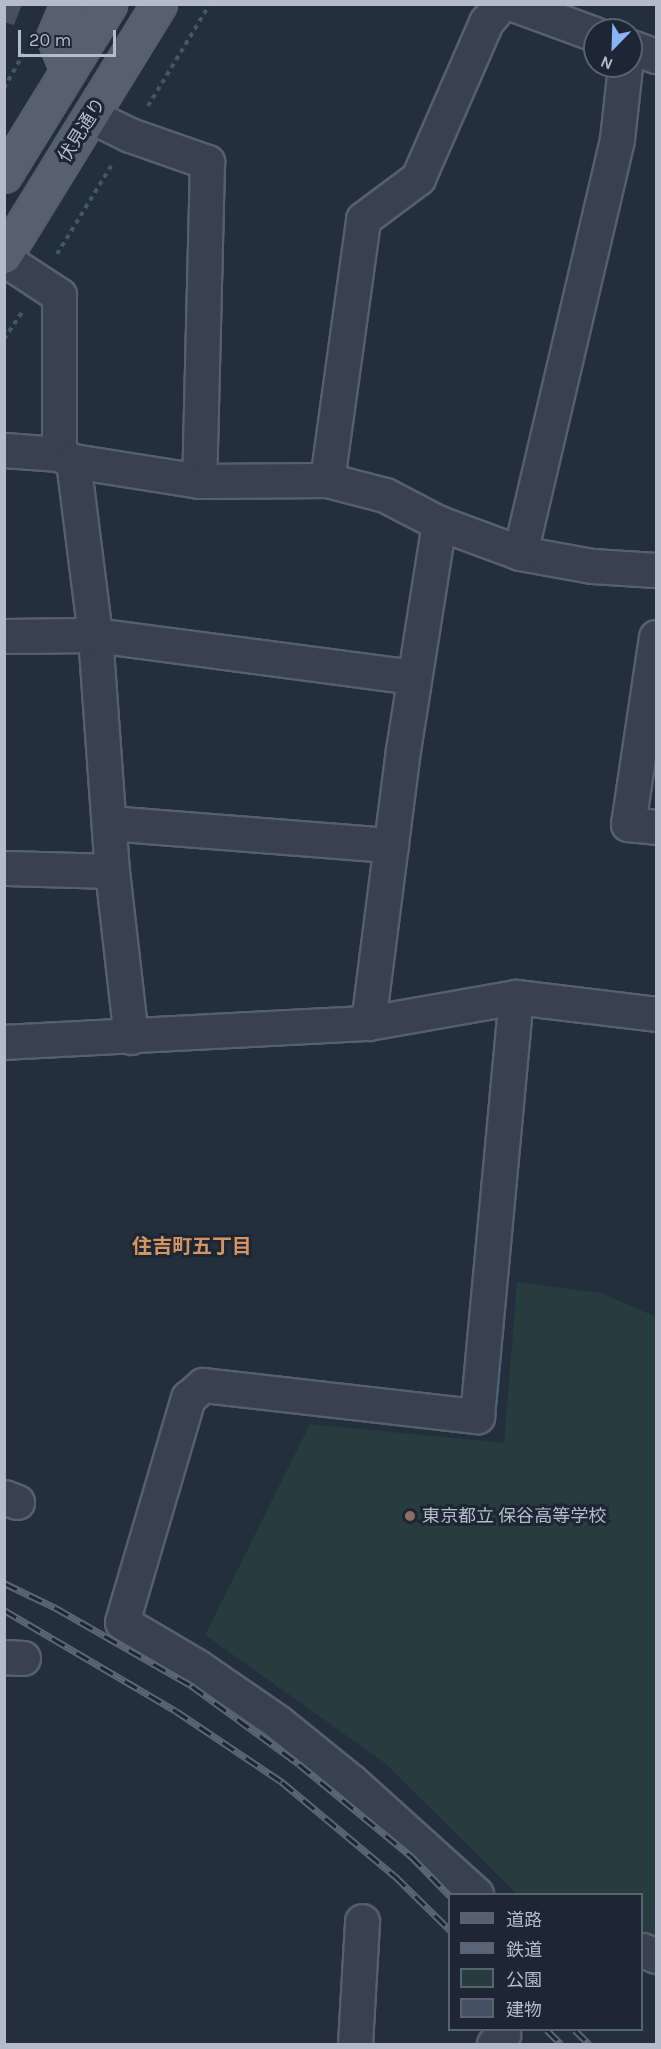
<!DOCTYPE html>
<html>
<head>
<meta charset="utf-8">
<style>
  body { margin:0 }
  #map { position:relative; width:661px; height:2049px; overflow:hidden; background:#242f3e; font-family:Karla,"Noto Sans JP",sans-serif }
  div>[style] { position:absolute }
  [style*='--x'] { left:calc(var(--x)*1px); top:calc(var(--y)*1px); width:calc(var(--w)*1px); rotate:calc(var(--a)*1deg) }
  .green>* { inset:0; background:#263c3f }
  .building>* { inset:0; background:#455162 }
  .path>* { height:4px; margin-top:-2px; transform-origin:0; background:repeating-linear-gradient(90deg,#44595c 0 4.5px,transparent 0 9px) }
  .roads { filter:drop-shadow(2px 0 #565f6c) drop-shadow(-2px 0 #565f6c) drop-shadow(0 2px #565f6c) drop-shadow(0 -2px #565f6c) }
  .minor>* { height:33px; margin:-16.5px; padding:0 16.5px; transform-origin:16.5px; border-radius:16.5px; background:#38414e }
  .major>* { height:33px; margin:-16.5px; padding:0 16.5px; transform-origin:16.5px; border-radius:16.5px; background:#56606e }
  .rail>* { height:7px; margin-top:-3.5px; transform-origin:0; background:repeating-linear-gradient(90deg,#1d2633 0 14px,#5a6575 0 28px); box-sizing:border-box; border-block:2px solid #5a6575 }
  .dots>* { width:16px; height:16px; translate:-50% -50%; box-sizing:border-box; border:3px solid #1d2633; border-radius:50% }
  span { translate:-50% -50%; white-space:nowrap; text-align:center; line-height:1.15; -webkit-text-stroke:6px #1d2633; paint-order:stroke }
  .street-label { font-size:18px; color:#b4bcc9 }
  .poi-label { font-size:18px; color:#b4bcc9 }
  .left { translate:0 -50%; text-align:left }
  .neighbourhood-label { font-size:20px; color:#d59563; font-weight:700 }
  .frame { position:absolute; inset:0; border:6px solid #b4bcc9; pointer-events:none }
  .legend { position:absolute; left:448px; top:1893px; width:195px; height:138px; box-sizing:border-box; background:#1d2633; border:2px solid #59626f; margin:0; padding:8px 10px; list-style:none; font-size:18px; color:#b4bcc9 }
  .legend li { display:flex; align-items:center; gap:12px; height:30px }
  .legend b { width:30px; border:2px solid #59626f }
  .north { position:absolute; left:583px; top:18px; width:60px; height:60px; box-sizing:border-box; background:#1d2633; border:2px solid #59626f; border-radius:50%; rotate:203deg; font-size:16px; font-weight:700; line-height:24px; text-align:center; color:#b4bcc9 }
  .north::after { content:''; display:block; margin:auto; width:21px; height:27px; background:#8ab4f8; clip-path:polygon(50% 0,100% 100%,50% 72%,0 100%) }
  .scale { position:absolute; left:18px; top:30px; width:98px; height:27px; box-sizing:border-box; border:3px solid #b4bcc9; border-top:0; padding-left:8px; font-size:18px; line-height:21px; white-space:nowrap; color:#b4bcc9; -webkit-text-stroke:4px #1d2633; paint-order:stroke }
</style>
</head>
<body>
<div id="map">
  <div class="green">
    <div style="clip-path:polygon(517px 1282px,601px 1293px,656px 1317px,656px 1935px,642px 1929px,642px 1894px,517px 1894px,385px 1763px,205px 1635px,310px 1424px,504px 1443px)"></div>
  </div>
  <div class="building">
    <div style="clip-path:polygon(4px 4px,22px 4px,14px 25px,4px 22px)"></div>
  </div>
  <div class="path">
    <div style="--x:4;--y:88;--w:40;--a:-60.3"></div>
    <div style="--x:148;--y:106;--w:119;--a:-58.7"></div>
    <div style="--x:57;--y:254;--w:107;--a:-58.4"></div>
    <div style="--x:4;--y:339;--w:36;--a:-56"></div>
  </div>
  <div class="roads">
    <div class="minor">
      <div style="--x:513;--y:4;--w:87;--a:20.1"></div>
      <div style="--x:631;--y:47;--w:27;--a:20"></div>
      <div style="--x:91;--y:116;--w:43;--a:26"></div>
      <div style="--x:130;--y:135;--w:82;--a:19.3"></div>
      <div style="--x:207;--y:162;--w:319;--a:91.4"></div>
      <div style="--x:4;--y:259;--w:66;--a:33.2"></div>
      <div style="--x:59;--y:295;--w:159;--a:90"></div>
      <div style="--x:4;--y:450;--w:55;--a:4.2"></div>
      <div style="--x:59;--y:454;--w:16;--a:27"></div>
      <div style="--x:73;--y:461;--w:128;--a:9"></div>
      <div style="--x:199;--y:481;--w:128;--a:-0.4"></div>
      <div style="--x:327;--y:480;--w:60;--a:14.5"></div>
      <div style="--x:385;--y:495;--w:61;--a:27.4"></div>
      <div style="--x:439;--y:523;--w:86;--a:20.3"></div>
      <div style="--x:520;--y:553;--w:73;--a:10.2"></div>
      <div style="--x:592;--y:566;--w:64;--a:3.6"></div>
      <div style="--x:73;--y:461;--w:175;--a:82.8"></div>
      <div style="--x:95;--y:635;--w:237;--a:85.9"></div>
      <div style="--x:112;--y:871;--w:167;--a:83.5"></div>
      <div style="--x:327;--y:480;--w:263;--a:-82.1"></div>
      <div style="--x:363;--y:219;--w:69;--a:-36.7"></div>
      <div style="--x:418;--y:178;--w:170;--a:-66.4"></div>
      <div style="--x:486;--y:22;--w:23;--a:-50"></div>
      <div style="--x:520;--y:553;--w:425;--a:-76.8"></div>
      <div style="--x:617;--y:139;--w:73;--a:-83.7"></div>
      <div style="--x:4;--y:636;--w:91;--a:-0.6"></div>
      <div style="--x:95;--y:635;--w:322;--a:7.5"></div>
      <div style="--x:656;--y:637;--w:189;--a:98.5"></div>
      <div style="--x:628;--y:824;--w:28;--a:6"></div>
      <div style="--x:109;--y:823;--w:283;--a:4.5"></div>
      <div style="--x:4;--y:868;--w:108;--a:1.6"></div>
      <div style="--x:368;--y:1023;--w:275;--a:-82.7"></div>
      <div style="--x:403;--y:750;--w:230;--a:-81"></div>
      <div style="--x:4;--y:1042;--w:364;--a:-3"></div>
      <div style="--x:368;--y:1023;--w:150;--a:-10"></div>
      <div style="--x:516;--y:997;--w:141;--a:6.9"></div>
      <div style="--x:4;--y:1497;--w:14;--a:21"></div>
      <div style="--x:4;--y:1657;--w:19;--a:3"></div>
      <div style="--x:476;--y:1894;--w:167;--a:-137.9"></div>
      <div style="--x:352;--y:1782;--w:95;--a:-141"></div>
      <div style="--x:278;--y:1722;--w:97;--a:-145.5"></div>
      <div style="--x:198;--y:1667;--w:88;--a:-149.4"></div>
      <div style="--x:122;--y:1622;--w:234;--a:-73.6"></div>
      <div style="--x:188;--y:1398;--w:20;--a:-41"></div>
      <div style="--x:203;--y:1385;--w:276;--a:6.5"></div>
      <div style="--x:477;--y:1416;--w:421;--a:-84.7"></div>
      <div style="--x:642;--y:1950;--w:15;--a:23"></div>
      <div style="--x:355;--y:2044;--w:123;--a:-86.7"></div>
      <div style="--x:494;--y:2044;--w:13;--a:-45"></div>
    </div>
    <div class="major">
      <div style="--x:68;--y:71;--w:37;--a:-112"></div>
      <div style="--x:54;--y:37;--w:36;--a:-67"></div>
      <div style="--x:4;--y:175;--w:201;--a:-58.4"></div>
      <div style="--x:4;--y:256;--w:296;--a:-58.4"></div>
    </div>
  </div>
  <div class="rail">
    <div style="--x:4;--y:1583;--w:58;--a:25.7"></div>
    <div style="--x:56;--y:1608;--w:157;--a:29.8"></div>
    <div style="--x:192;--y:1686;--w:132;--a:36.1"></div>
    <div style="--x:299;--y:1764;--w:145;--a:39.4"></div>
    <div style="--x:411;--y:1856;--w:56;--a:45.7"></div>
    <div style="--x:4;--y:1610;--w:199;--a:30.4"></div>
    <div style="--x:176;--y:1711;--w:128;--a:33.8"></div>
    <div style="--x:282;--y:1782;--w:147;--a:39.8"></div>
    <div style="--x:395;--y:1876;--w:77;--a:44.5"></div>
    <div style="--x:547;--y:2030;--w:20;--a:45"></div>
    <div style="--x:575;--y:2030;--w:20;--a:45"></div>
  </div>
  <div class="dots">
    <div style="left:410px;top:1516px;background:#8d6e63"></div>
  </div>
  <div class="street-label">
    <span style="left:82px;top:130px;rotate:-58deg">伏見通り</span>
  </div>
  <div class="poi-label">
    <span class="left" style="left:422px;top:1516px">東京都立 保谷高等学校</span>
  </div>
  <div class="neighbourhood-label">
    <span style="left:192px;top:1246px">住吉町五丁目</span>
  </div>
  <div class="frame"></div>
  <ul class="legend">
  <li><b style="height:8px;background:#56606e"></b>道路</li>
  <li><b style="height:8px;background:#5a6575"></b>鉄道</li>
  <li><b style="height:16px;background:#263c3f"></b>公園</li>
  <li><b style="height:16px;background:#455162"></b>建物</li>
  </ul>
  <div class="north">N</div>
  <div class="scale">20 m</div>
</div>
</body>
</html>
